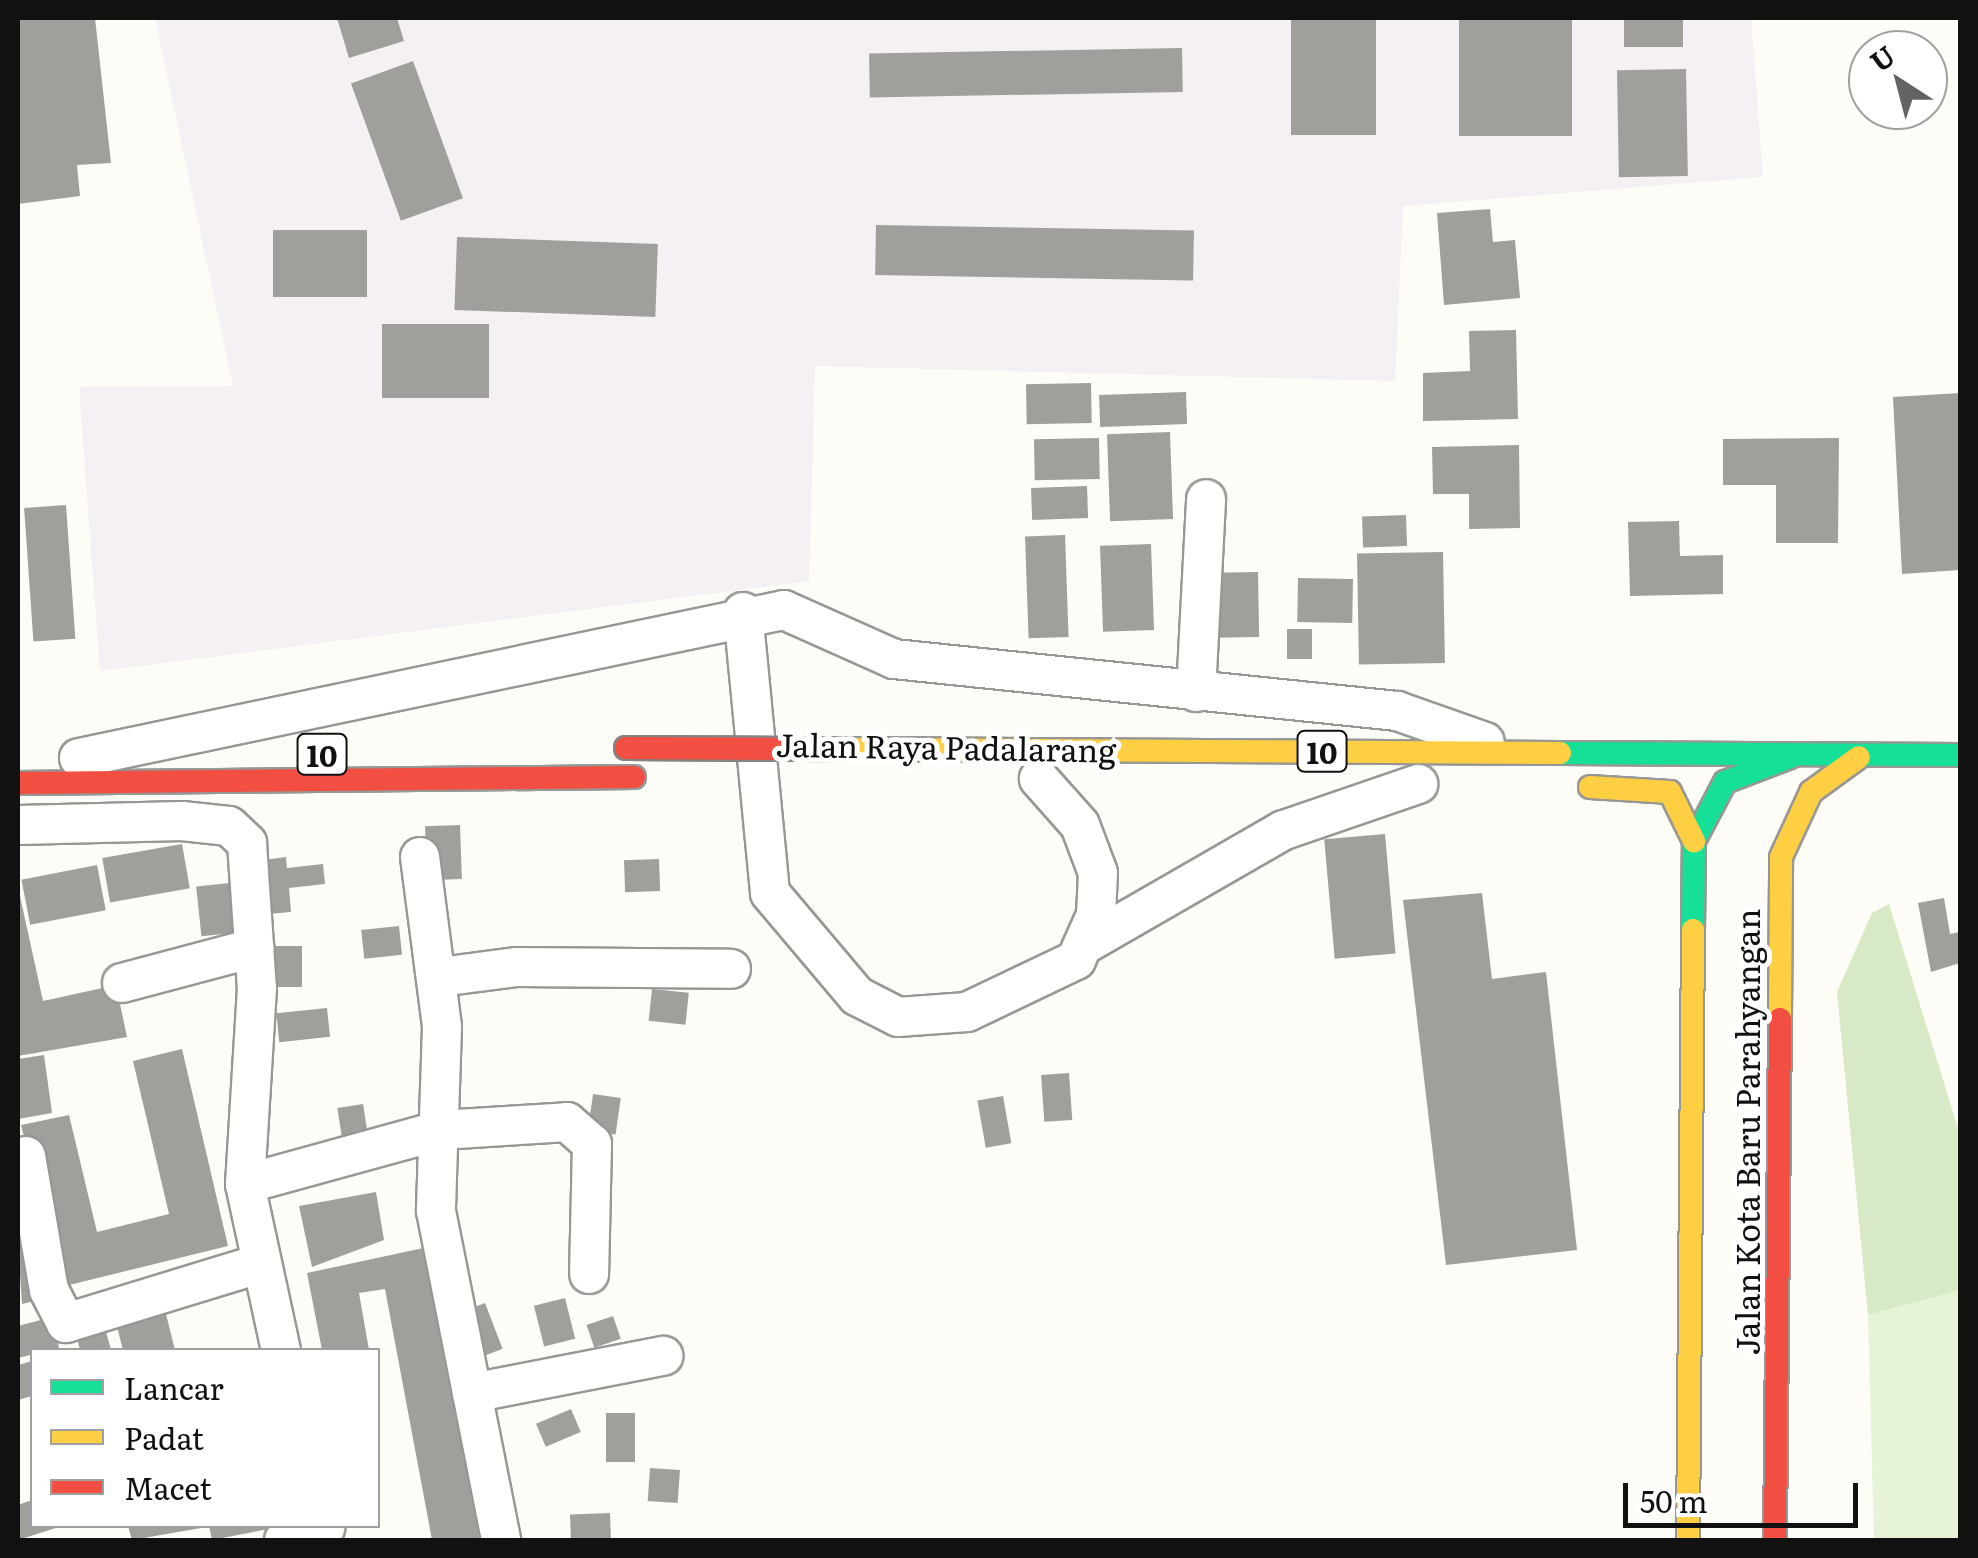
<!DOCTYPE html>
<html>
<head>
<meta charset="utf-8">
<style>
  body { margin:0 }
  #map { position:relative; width:1978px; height:1558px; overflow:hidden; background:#fdfcf7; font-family:Literata,serif }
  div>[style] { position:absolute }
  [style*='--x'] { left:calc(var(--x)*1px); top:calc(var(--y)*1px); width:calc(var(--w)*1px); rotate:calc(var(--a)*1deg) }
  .industrial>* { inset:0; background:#f5f0f3 }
  .green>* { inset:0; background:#e7f3d7 }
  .forest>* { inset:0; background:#d8eac5 }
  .building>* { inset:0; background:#a19f9c; transform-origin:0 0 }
  .roads { filter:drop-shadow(2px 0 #979795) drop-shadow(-2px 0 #979795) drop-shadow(0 2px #979795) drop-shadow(0 -2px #979795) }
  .street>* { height:38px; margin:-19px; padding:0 19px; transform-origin:19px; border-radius:19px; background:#fffffe }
  .fast>* { height:22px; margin:-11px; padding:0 11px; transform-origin:11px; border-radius:11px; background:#16e098 }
  .slow>* { height:22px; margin:-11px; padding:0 11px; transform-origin:11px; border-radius:11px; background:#ffcf43 }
  .jam>* { height:22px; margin:-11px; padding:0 11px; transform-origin:11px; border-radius:11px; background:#f24e42 }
  .bridges { filter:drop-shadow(2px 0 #858482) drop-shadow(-2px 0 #858482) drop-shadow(0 2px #858482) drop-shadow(0 -2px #858482) }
  .jam-bridge>* { height:22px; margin:-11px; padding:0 11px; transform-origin:11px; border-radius:11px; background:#f24e42 }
  span { translate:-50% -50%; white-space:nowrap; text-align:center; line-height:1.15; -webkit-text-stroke:10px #fff; paint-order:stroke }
  .shield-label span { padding:2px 8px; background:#fff; border:2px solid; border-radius:8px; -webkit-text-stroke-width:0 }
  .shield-label { font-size:30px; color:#111; font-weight:700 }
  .street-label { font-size:32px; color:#111 }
  .frame { position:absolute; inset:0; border:20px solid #111; pointer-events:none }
  .legend { position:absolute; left:30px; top:1348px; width:350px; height:180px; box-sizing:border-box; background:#fff; border:2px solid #a0a0a0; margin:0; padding:12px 18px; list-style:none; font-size:30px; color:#111 }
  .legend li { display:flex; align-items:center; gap:20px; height:50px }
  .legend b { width:50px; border:2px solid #a0a0a0 }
  .north { position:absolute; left:1848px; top:30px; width:100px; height:100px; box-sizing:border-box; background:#fff; border:2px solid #a0a0a0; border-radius:50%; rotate:324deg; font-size:28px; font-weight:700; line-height:40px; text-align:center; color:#111 }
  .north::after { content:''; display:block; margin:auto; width:35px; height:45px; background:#646362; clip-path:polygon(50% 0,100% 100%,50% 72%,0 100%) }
  .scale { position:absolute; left:1623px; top:1483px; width:235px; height:45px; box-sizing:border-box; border:5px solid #111; border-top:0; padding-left:12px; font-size:30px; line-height:35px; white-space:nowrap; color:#111; -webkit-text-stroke:8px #fff; paint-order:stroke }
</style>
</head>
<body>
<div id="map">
  <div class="industrial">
    <div style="clip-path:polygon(155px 18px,1751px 18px,1763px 177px,1403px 206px,1395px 381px,815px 366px,809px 581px,100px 671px,79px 387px,233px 386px)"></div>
  </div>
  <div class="green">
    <div style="clip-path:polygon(1960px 1290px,1960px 1540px,1874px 1540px,1868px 1315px)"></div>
  </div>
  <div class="forest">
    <div style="clip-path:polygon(1889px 904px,1960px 1135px,1960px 1290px,1868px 1315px,1837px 992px,1872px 913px)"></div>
  </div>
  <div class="building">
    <div style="clip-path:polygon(18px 18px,95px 18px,111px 163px,77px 165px,80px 196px,18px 204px)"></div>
    <div style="clip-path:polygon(337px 18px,397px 18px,404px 41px,349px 58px)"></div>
    <div style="left:1291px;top:18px;width:85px;height:117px"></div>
    <div style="left:1459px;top:18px;width:113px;height:118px"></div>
    <div style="left:1624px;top:18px;width:59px;height:29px"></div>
    <div style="left:1182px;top:48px;width:44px;height:313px;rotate:89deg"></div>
    <div style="left:413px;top:61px;width:146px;height:66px;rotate:70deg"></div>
    <div style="left:1686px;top:69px;width:107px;height:69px;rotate:89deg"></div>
    <div style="clip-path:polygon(1490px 209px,1493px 242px,1515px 240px,1520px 298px,1444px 305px,1437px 213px)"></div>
    <div style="left:876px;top:225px;width:318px;height:50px;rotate:1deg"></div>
    <div style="left:367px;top:230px;width:67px;height:94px;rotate:90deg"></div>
    <div style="left:457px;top:237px;width:201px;height:73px;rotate:2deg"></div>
    <div style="left:382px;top:324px;width:107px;height:74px"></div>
    <div style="clip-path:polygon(1516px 330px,1518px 419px,1423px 421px,1423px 373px,1470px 371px,1469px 331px)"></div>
    <div style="left:1091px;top:383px;width:40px;height:65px;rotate:89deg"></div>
    <div style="left:1186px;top:392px;width:32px;height:87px;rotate:88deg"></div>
    <div style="clip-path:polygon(1960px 393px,1960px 570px,1902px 574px,1893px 397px)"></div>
    <div style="left:1170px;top:432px;width:87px;height:63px;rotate:88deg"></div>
    <div style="left:1099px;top:438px;width:41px;height:65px;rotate:89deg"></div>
    <div style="clip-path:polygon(1839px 438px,1838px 543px,1776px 543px,1776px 485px,1723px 485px,1723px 439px)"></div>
    <div style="clip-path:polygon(1519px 445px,1520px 528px,1469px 529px,1469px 494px,1433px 494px,1432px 447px)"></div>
    <div style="left:1087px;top:486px;width:32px;height:56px;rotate:88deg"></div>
    <div style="left:66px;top:505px;width:134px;height:42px;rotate:86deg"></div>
    <div style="left:1406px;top:515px;width:31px;height:44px;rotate:88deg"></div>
    <div style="clip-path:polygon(1679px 521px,1680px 556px,1723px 555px,1723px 594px,1630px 596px,1628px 522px)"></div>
    <div style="left:1065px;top:535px;width:102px;height:40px;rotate:88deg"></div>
    <div style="left:1151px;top:544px;width:86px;height:51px;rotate:88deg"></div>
    <div style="left:1443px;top:552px;width:111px;height:86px;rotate:89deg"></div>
    <div style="left:1258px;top:572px;width:65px;height:44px;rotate:89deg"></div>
    <div style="left:1298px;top:578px;width:55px;height:44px;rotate:1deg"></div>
    <div style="left:1287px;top:629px;width:25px;height:30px"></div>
    <div style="left:460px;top:825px;width:54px;height:35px;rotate:88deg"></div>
    <div style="left:1385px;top:834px;width:120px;height:61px;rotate:85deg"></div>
    <div style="left:182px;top:844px;width:45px;height:81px;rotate:80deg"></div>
    <div style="clip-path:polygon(286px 857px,287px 868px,323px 864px,325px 884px,289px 888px,291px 912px,268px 914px,263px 860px)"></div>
    <div style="left:659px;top:859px;width:32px;height:35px;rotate:88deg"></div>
    <div style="left:97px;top:865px;width:46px;height:77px;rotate:79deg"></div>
    <div style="left:230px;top:883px;width:50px;height:34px;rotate:84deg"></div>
    <div style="clip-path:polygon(18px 887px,43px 1001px,116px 985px,127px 1037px,18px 1056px)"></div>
    <div style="clip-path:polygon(1482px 893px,1492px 979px,1546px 972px,1577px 1250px,1446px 1265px,1403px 900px)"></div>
    <div style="clip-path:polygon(1944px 898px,1950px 934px,1960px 932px,1960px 963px,1931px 972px,1918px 903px)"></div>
    <div style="left:399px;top:926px;width:29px;height:38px;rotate:84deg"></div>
    <div style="left:302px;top:946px;width:41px;height:36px;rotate:90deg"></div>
    <div style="left:652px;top:989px;width:37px;height:32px;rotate:6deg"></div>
    <div style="left:327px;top:1008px;width:29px;height:51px;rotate:84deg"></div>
    <div style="clip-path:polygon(182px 1049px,228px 1246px,61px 1287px,21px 1125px,69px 1115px,97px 1232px,169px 1214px,133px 1061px)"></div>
    <div style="clip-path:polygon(44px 1055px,52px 1113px,18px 1119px,18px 1059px)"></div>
    <div style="left:1069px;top:1073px;width:47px;height:28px;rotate:86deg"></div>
    <div style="left:593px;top:1094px;width:28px;height:37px;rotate:8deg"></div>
    <div style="left:1003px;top:1096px;width:48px;height:26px;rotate:80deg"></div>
    <div style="left:363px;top:1104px;width:33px;height:26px;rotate:81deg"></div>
    <div style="clip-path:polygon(376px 1192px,384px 1240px,312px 1267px,299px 1206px)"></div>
    <div style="clip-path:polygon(36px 1240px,50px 1297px,22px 1304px,18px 1245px)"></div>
    <div style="clip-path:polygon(428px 1247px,486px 1540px,432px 1540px,385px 1289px,359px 1293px,369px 1350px,322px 1350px,307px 1273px)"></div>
    <div style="left:565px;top:1298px;width:42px;height:32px;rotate:76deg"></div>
    <div style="left:485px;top:1303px;width:49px;height:29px;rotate:69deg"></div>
    <div style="clip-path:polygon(164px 1306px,175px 1350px,123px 1350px,115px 1319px)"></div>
    <div style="left:613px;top:1316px;width:24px;height:28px;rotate:71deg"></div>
    <div style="clip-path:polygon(52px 1317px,59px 1348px,18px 1358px,18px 1326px)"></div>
    <div style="clip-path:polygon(104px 1324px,111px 1350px,80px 1350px,75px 1331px)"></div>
    <div style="clip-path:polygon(32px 1361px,32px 1396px,18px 1400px,18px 1365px)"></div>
    <div style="left:571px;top:1409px;width:25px;height:38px;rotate:67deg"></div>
    <div style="left:606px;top:1413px;width:29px;height:49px"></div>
    <div style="left:650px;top:1468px;width:30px;height:33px;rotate:4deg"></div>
    <div style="clip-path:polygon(32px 1500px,32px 1526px,62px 1526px,18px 1540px,18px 1505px)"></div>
    <div style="left:610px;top:1513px;width:25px;height:40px;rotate:88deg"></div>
    <div style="clip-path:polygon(128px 1526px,207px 1526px,207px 1527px,132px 1540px)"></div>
    <div style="clip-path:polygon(209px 1526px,279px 1526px,279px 1527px,212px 1540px)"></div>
  </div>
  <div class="roads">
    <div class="street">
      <div style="--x:743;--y:612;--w:282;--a:84.5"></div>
      <div style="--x:770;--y:893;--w:135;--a:49.8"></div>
      <div style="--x:857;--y:996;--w:46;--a:27.1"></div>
      <div style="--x:898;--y:1017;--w:69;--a:-4.1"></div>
      <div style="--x:967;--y:1012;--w:121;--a:-25.5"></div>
      <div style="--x:1076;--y:960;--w:49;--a:-66"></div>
      <div style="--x:1096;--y:915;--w:42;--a:-87.3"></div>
      <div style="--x:1098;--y:873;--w:51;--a:-110.6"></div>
      <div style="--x:1080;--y:825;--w:62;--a:-131.7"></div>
      <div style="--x:1196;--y:692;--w:193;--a:-87"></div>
      <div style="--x:79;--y:758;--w:720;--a:-11.86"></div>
      <div style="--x:784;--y:610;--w:120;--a:24"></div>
      <div style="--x:894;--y:659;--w:506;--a:5.9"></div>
      <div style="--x:1397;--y:711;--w:93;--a:19.4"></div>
      <div style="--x:18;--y:825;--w:164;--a:-1.4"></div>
      <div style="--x:182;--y:821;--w:47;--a:6.1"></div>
      <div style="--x:229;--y:826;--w:25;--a:43"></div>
      <div style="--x:247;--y:843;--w:145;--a:86.1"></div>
      <div style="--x:257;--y:988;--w:196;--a:93.5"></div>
      <div style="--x:245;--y:1184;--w:170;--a:77.8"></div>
      <div style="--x:420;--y:857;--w:171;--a:82.6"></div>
      <div style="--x:442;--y:1027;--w:184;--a:91.9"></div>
      <div style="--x:436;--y:1211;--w:335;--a:78.8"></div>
      <div style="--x:1089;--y:942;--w:225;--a:-29.9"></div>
      <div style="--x:1284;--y:830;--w:142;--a:-18.9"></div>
      <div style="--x:440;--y:977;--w:78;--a:-7.4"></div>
      <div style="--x:517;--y:967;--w:214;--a:0.5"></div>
      <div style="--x:122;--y:983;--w:137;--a:-14.9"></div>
      <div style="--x:26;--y:1156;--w:136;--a:80.3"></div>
      <div style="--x:49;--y:1290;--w:37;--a:63"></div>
      <div style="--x:66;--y:1323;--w:202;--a:-17"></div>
      <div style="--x:245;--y:1184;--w:203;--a:-15.4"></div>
      <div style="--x:441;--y:1130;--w:126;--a:-3.6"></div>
      <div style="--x:567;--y:1122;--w:33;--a:41"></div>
      <div style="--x:592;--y:1144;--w:130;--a:91.3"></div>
      <div style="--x:472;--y:1393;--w:195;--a:-11"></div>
      <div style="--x:284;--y:1540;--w:43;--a:-16.3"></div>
    </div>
    <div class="fast">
      <div style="--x:1560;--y:753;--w:400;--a:0.3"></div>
      <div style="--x:1693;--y:930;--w:89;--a:-89.4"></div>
      <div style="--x:1694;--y:841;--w:67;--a:-62.3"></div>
      <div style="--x:1725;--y:782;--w:70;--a:-21"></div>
    </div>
    <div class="slow">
      <div style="--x:845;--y:749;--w:715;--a:0.32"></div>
      <div style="--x:1590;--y:787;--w:80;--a:3.6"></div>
      <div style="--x:1670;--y:792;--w:55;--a:63.9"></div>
      <div style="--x:1780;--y:1019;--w:162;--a:-89.6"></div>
      <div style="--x:1781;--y:857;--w:72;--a:-65.2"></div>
      <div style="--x:1811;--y:792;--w:59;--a:-36.1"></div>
      <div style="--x:1688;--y:1540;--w:610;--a:-89.53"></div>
    </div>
    <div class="jam">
      <div style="--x:18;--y:783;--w:616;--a:-0.56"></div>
      <div style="--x:1775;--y:1540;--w:521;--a:-89.45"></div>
    </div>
  </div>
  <div class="bridges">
    <div class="jam-bridge">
      <div style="--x:626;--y:748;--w:219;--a:0.3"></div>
    </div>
  </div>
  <div class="shield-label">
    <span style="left:1322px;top:751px">10</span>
    <span style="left:322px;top:754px">10</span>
  </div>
  <div class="street-label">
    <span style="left:946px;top:746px;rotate:1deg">Jalan Raya Padalarang</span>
    <span style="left:1746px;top:1132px;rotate:-90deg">Jalan Kota Baru Parahyangan</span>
  </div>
  <div class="frame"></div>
  <ul class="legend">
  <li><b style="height:12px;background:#16e098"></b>Lancar</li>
  <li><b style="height:12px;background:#ffcf43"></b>Padat</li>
  <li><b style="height:12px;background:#f24e42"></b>Macet</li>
  </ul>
  <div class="north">U</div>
  <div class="scale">50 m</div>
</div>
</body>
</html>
